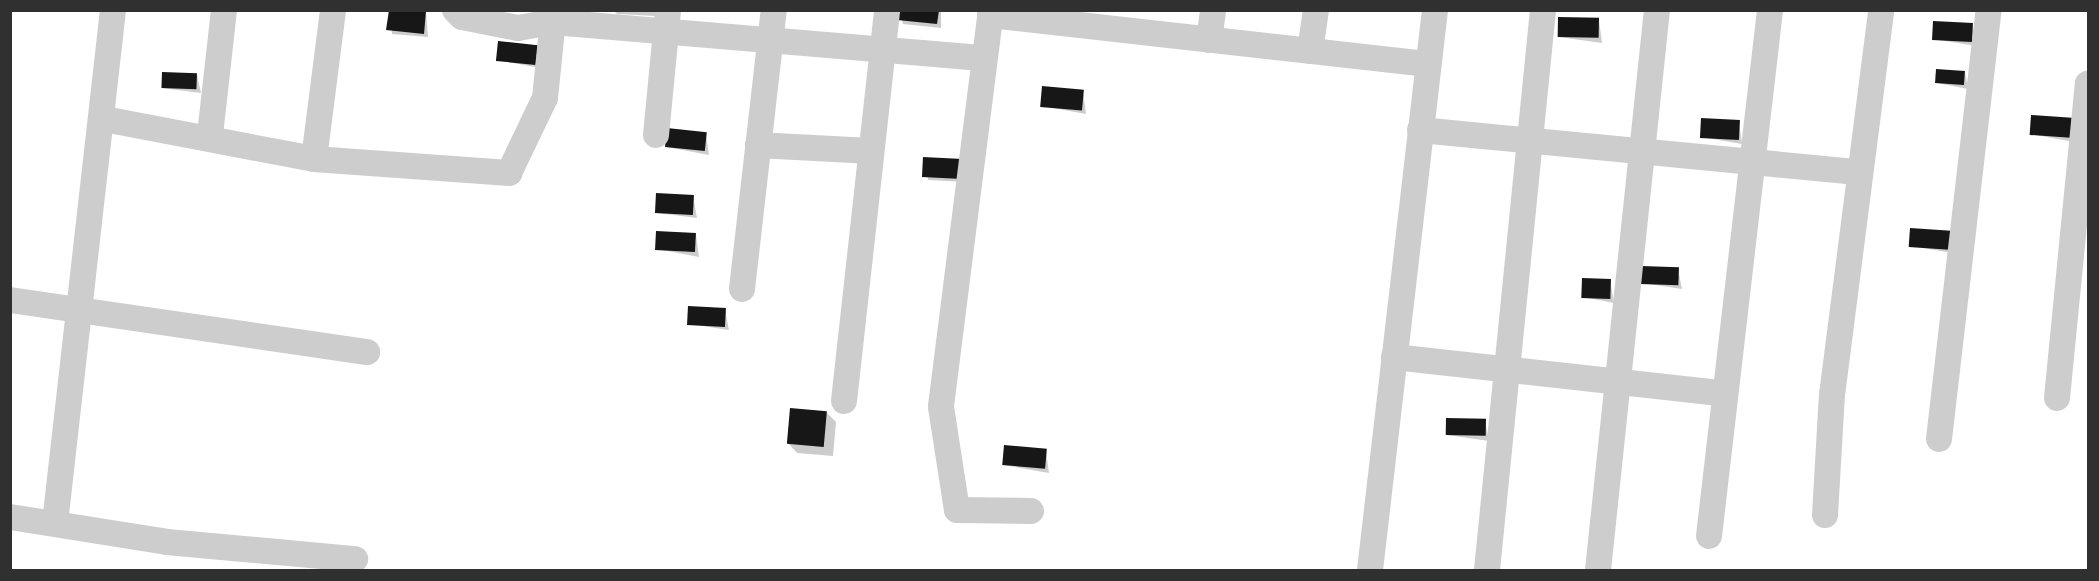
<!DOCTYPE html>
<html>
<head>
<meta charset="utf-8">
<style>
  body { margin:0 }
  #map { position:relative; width:2099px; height:581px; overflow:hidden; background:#fff; font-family:Montserrat,sans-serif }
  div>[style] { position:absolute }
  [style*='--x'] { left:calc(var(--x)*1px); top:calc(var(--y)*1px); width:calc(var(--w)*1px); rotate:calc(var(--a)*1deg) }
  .shadow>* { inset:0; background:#0003 }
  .building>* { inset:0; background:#171717; transform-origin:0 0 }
  .minor>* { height:26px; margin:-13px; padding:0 13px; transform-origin:13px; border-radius:13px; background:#cdcdcd }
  span { translate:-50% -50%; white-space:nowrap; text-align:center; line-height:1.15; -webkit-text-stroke:6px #fff; paint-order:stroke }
  .frame { position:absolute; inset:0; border:12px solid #303030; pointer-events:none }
</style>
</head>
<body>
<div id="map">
  <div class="shadow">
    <div style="clip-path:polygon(390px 10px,426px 12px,428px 37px,392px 34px)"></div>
    <div style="clip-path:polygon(613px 10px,656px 10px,655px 16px,617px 14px)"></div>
    <div style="clip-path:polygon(900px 10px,941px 10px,941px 28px,903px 24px)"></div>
    <div style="clip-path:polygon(1599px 20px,1602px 43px,1559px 37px)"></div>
    <div style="clip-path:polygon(1972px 25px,1976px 46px,1933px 39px)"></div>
    <div style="clip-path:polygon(537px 47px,540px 68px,497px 60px)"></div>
    <div style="clip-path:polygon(1965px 72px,1968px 89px,1937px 83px)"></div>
    <div style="clip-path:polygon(197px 75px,201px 93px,162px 88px)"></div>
    <div style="clip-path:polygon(1083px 91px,1086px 114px,1042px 106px)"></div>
    <div style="clip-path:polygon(2071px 120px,2074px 142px,2031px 134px)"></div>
    <div style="clip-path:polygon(1739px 122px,1742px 144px,1701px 137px)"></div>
    <div style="clip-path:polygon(706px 134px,709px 155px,667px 147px)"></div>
    <div style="clip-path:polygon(925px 158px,966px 182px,928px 180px)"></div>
    <div style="clip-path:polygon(693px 196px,697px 218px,657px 213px)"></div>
    <div style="clip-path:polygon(1950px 233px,1953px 253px,1911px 246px)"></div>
    <div style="clip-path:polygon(696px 235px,699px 257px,657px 249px)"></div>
    <div style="clip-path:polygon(1678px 269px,1682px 289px,1642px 283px)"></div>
    <div style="clip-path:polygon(1610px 280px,1614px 303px,1583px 297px)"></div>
    <div style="clip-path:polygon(725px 310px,729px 330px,689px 324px)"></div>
    <div style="clip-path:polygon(827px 413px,836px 422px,833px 456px,797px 453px,788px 443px)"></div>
    <div style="clip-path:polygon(1485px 421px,1489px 441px,1447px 435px)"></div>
    <div style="clip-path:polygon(1046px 451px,1049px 473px,1003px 465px)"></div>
  </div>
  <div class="building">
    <div style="clip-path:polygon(389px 10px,426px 11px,424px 34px,386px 30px)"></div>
    <div style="clip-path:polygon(898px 10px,939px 10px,937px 24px,897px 20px)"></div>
    <div style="left:1558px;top:17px;width:41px;height:20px;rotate:1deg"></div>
    <div style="left:1933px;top:21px;width:40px;height:19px;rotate:3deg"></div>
    <div style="left:498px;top:41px;width:40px;height:20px;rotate:6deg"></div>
    <div style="left:1936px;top:69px;width:29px;height:14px;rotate:4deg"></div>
    <div style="left:162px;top:72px;width:35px;height:16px;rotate:2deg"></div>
    <div style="left:1042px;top:86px;width:42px;height:21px;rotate:5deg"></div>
    <div style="left:2031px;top:115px;width:41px;height:20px;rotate:4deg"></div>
    <div style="left:1701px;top:118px;width:39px;height:20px;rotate:3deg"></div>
    <div style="left:667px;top:128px;width:40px;height:19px;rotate:6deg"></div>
    <div style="left:923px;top:157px;width:40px;height:20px;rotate:3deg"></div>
    <div style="left:656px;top:193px;width:38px;height:20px;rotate:3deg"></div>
    <div style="left:1910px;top:228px;width:41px;height:19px;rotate:4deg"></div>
    <div style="left:656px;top:231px;width:40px;height:19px;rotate:3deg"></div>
    <div style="left:1641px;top:266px;width:38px;height:18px;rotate:2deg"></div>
    <div style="left:1582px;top:278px;width:29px;height:20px;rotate:2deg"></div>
    <div style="left:688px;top:306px;width:38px;height:19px;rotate:3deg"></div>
    <div style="left:790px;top:408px;width:37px;height:36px;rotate:5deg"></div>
    <div style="left:1446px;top:418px;width:40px;height:17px;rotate:1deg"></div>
    <div style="left:1004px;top:445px;width:43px;height:20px;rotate:5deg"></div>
  </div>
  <div class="minor">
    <div style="--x:455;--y:10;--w:10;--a:45"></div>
    <div style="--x:462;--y:17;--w:57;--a:11.1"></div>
    <div style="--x:518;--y:28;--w:36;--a:-10"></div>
    <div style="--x:553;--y:22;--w:433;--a:4.8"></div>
    <div style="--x:991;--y:10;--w:400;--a:97.2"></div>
    <div style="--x:941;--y:407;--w:104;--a:81.2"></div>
    <div style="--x:957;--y:510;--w:74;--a:0.8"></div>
    <div style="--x:990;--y:15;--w:441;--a:6.4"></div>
    <div style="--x:1209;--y:40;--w:30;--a:-82"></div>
    <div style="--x:1310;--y:51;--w:41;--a:-81.7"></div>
    <div style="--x:104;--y:119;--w:214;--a:10.8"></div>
    <div style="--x:314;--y:159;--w:196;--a:4.1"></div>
    <div style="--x:509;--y:173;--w:83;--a:-64.4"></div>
    <div style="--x:545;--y:98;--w:88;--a:-84.2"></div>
    <div style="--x:211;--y:126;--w:117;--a:-83.6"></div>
    <div style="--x:1420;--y:130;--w:442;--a:5.5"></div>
    <div style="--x:656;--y:135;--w:126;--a:-84.5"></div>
    <div style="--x:758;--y:145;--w:113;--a:3"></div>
    <div style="--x:314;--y:159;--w:150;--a:-82.7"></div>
    <div style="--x:742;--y:289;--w:281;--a:-83.5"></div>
    <div style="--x:10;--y:300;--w:361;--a:8.3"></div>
    <div style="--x:1394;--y:357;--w:330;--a:6.3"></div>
    <div style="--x:2057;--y:398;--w:316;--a:-84.4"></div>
    <div style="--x:844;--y:401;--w:393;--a:-83.7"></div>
    <div style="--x:1939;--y:439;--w:432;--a:-83.4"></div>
    <div style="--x:1825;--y:515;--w:120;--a:-86.7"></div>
    <div style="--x:1832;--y:395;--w:388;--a:-82.7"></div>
    <div style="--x:10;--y:517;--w:159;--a:9"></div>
    <div style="--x:167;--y:542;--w:189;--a:5.2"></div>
    <div style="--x:55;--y:523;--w:516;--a:-83.55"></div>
    <div style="--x:1709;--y:536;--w:530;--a:-83.38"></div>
    <div style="--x:1370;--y:570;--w:564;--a:-83.38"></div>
    <div style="--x:1487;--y:570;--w:563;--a:-84.29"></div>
    <div style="--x:1598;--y:570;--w:563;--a:-83.99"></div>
  </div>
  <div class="frame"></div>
</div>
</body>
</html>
